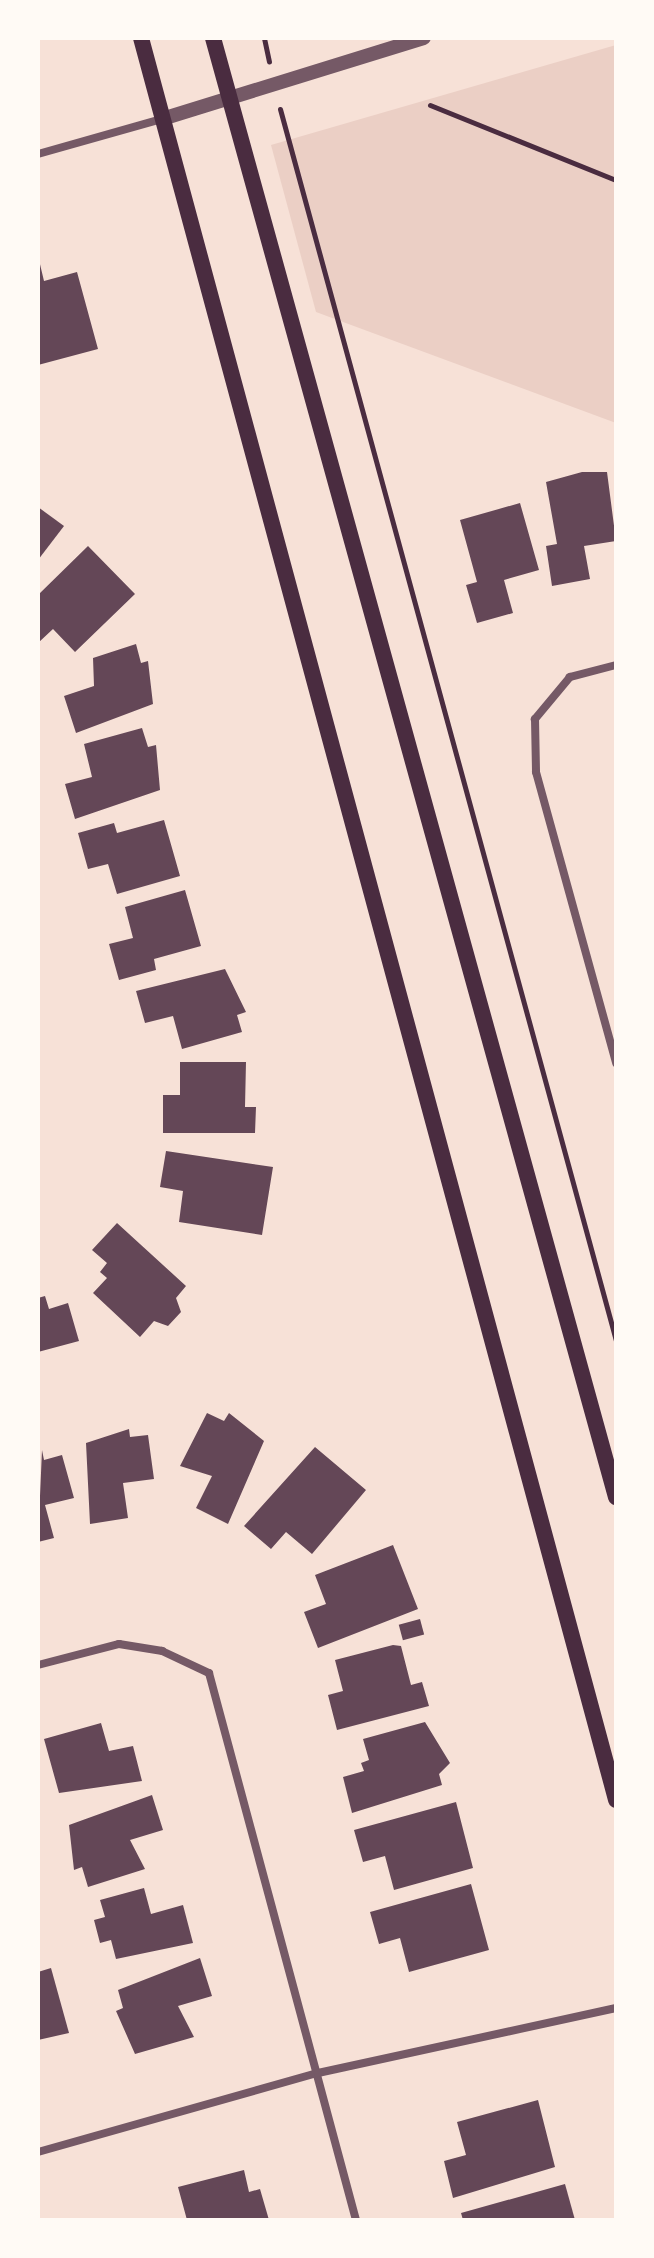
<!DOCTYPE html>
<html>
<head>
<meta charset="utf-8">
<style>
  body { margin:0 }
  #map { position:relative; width:654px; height:2258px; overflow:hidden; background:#f7e1d7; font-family:"Open Sans",sans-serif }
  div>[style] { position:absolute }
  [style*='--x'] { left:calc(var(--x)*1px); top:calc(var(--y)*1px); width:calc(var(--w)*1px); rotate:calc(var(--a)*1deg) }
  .green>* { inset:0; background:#ebcfc5 }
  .building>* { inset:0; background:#644757; transform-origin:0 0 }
  .path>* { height:5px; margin:-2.5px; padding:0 2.5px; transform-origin:2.5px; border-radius:2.5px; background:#4a2c40 }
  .minor>* { height:8px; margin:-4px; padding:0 4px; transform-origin:4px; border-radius:4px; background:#755966 }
  .tertiary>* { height:14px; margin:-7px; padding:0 7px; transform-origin:7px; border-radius:7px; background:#755966 }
  .secondary>* { height:16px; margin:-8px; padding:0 8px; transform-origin:8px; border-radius:8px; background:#4a2c40 }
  span { translate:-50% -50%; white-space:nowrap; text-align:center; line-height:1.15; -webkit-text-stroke:6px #fffaf5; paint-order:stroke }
  .frame { position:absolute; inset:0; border:40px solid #fffaf5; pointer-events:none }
</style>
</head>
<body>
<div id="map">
  <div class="green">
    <div style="clip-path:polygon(616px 45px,616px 423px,316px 312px,271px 145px)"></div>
  </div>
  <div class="building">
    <div style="clip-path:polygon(39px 260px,44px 281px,77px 272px,98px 349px,38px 365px)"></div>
    <div style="clip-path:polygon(582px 472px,607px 472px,616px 541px,584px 546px,590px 579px,552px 586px,546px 546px,557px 544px,546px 482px)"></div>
    <div style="clip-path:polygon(520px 503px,539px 570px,504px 580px,513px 613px,477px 623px,466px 585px,477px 582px,460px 520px)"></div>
    <div style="clip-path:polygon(38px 507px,64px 526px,38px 560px)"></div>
    <div style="clip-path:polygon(88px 546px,135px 594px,75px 652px,53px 629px,38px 643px,38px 595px)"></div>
    <div style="clip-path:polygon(136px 644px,141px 663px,148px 661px,153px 704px,76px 733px,64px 696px,94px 686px,93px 658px)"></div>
    <div style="clip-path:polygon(142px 728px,148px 747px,156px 745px,160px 790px,75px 819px,65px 784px,92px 777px,84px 744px)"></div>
    <div style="clip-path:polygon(164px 820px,180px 876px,117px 894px,108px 864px,88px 869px,78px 833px,114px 823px,117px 833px)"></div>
    <div style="clip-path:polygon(185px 890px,201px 946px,154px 959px,156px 970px,119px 980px,109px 944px,133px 938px,125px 907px)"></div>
    <div style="clip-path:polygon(225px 969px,246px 1012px,237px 1015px,242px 1032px,182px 1049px,173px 1016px,145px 1023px,136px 991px)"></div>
    <div style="clip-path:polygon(180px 1062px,246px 1062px,245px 1107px,256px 1107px,255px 1133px,163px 1133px,163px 1095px,180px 1095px)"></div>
    <div style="clip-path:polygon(166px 1151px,273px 1167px,262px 1235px,179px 1222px,183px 1191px,160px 1187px)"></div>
    <div style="clip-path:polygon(117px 1223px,186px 1286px,176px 1298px,181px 1312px,168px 1326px,154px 1321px,140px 1337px,93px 1293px,107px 1278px,100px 1272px,107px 1263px,92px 1250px)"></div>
    <div style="clip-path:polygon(45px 1296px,49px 1309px,68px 1303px,79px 1341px,38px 1352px,38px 1298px)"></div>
    <div style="clip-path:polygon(207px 1413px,224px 1421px,229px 1413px,264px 1441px,228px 1524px,196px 1508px,212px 1476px,180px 1466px)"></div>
    <div style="clip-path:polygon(129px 1429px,130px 1437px,148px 1435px,154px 1479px,123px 1483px,128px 1518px,90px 1524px,86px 1443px)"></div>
    <div style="clip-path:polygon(315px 1447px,366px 1490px,312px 1554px,286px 1532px,271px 1549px,244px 1526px)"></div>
    <div style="clip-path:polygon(42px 1450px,44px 1460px,62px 1455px,74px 1498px,45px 1505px,54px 1538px,38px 1542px)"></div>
    <div style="clip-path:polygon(393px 1545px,418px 1609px,318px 1648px,304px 1612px,326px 1604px,315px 1575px)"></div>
    <div style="left:420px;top:1619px;width:16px;height:22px;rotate:75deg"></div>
    <div style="clip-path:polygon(393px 1645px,401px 1646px,411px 1685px,422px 1682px,429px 1706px,337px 1730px,328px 1695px,343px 1691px,335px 1660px)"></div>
    <div style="clip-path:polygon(425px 1722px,450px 1763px,439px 1774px,442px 1785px,352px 1813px,343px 1777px,364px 1771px,361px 1763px,369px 1760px,363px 1739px)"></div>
    <div style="clip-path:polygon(101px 1723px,109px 1751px,133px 1746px,142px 1781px,59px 1793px,44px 1739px)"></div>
    <div style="clip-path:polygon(152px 1795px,163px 1830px,130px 1840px,145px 1869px,88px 1887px,82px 1867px,74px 1870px,69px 1825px)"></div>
    <div style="clip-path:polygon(456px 1802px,473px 1868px,394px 1890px,385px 1856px,363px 1862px,354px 1830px)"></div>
    <div style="clip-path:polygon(471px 1884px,489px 1950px,409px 1972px,400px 1938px,379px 1944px,370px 1912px)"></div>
    <div style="clip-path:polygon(144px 1888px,151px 1914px,183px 1905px,193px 1943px,116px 1959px,111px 1940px,100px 1943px,94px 1920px,105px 1917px,100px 1900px)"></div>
    <div style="clip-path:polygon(200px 1958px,212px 1996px,178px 2006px,194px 2037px,135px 2054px,116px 2011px,123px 2008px,118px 1990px)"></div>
    <div style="clip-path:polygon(51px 1968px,69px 2033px,38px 2040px,38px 1972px)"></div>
    <div style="clip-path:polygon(538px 2100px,555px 2167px,453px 2198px,444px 2161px,466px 2155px,457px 2122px)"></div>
    <div style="clip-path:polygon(244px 2170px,249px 2192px,260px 2189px,269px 2220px,187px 2220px,178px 2187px)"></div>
    <div style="clip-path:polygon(565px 2184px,575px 2220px,463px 2220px,461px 2213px)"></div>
  </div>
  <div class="path">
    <div style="--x:264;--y:38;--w:24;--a:78"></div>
    <div style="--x:430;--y:105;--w:201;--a:22"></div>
    <div style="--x:280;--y:109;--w:1277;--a:74.74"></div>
  </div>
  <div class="minor">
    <div style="--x:38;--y:154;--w:129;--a:-15.8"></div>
    <div style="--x:616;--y:665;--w:48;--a:165.4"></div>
    <div style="--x:570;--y:677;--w:55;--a:129.8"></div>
    <div style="--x:535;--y:719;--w:53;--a:88.9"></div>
    <div style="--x:536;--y:772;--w:302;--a:74.6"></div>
    <div style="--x:38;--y:1665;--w:84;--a:-14.5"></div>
    <div style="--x:119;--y:1644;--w:44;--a:9.2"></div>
    <div style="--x:162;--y:1651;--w:52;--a:25.1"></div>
    <div style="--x:209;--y:1673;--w:566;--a:74.96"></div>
    <div style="--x:38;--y:2152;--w:291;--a:-15.8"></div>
    <div style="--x:318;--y:2073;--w:305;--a:-12.3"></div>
  </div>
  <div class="tertiary">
    <div style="--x:162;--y:119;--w:274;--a:-17.2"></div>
  </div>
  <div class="secondary">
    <div style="--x:141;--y:38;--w:1825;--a:74.91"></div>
    <div style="--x:213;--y:38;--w:1514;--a:74.56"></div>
  </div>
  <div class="frame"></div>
</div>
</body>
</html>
